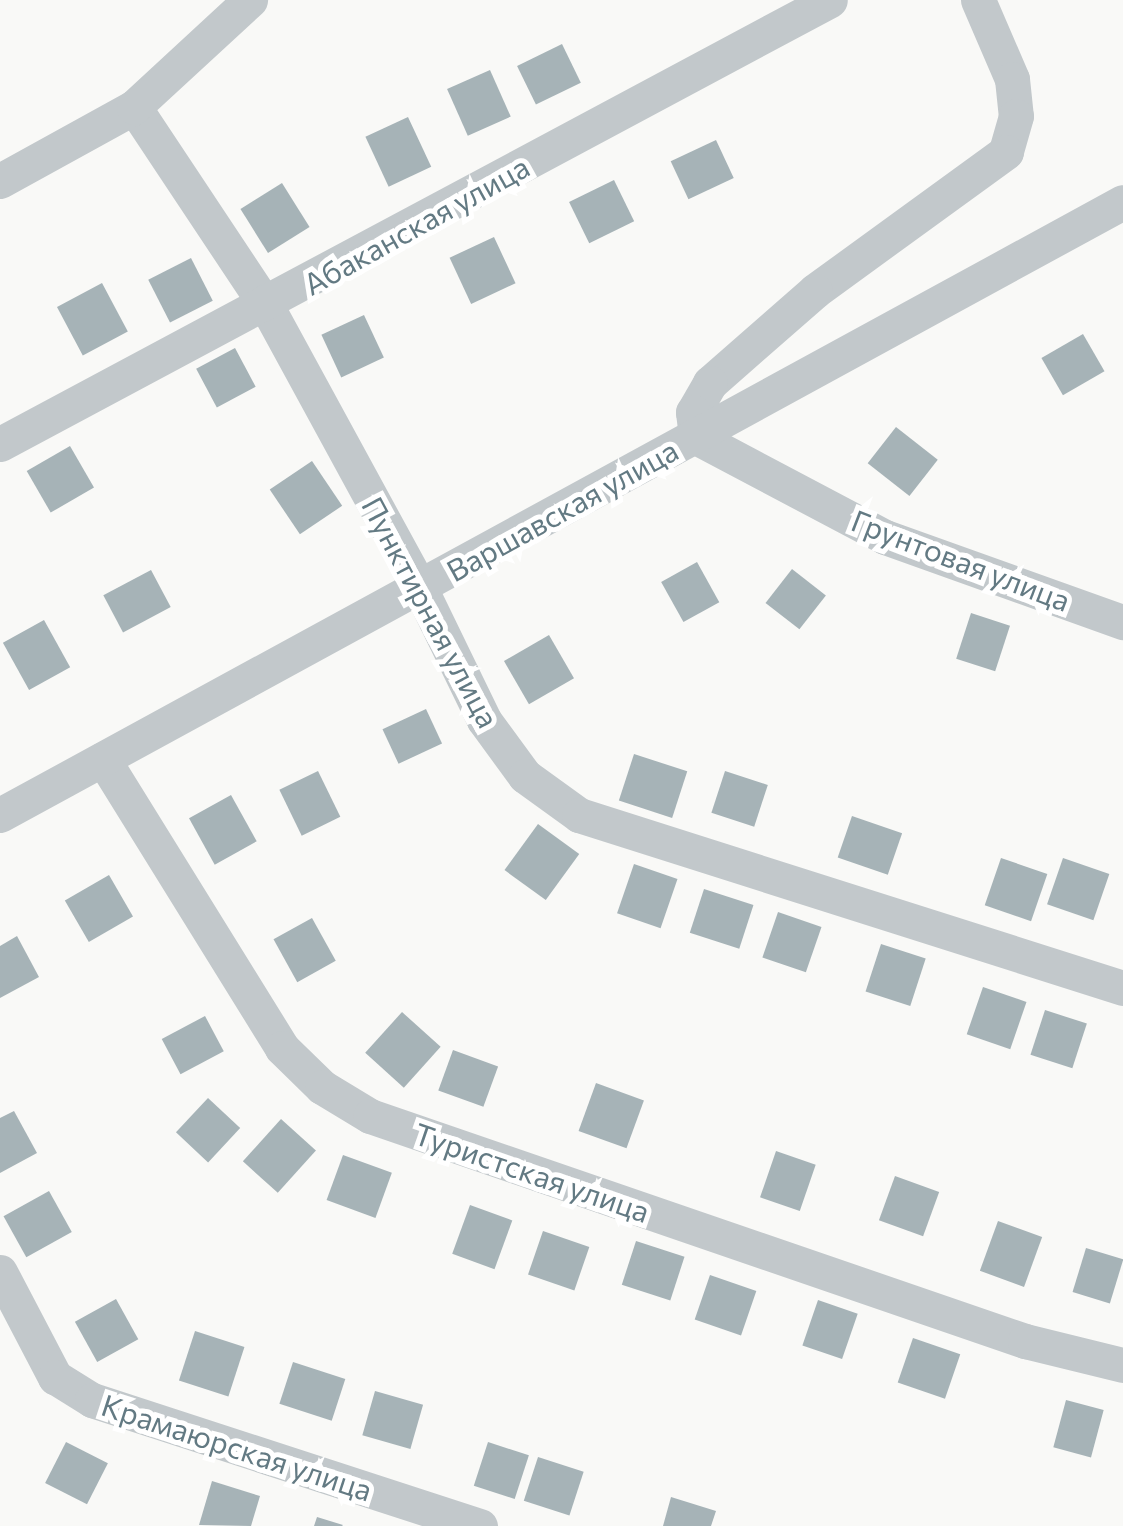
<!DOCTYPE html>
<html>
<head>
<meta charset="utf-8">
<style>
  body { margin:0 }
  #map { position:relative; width:1123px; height:1526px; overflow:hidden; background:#f9f9f7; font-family:Commissioner,sans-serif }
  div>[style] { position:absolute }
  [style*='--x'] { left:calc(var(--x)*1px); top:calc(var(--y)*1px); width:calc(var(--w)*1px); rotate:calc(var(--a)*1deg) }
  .building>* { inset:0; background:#a6b3b7; transform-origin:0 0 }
  .minor>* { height:35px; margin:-17.5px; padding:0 17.5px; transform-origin:17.5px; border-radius:17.5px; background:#c2c8cb }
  span { translate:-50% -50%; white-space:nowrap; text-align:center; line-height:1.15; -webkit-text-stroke:10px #fff; paint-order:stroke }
  .street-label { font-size:30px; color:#637a83 }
</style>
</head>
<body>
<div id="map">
  <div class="building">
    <div style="left:562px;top:44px;width:43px;height:50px;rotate:64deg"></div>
    <div style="left:490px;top:70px;width:51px;height:47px;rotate:66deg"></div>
    <div style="left:408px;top:117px;width:55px;height:47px;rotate:65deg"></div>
    <div style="left:716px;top:140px;width:42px;height:50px;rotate:65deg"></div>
    <div style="left:614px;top:180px;width:46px;height:50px;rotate:64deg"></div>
    <div style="left:282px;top:183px;width:52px;height:49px;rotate:58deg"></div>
    <div style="left:494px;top:237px;width:51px;height:49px;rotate:65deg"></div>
    <div style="left:191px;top:258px;width:48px;height:48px;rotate:63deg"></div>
    <div style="left:102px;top:283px;width:55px;height:51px;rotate:62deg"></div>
    <div style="left:364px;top:315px;width:47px;height:47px;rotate:65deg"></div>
    <div style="left:1083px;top:334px;width:43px;height:48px;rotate:60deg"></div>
    <div style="left:235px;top:348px;width:44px;height:44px;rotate:62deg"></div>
    <div style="left:896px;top:427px;width:53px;height:46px;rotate:38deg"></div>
    <div style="left:70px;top:446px;width:48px;height:50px;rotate:60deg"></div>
    <div style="left:312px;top:461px;width:54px;height:51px;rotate:56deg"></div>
    <div style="left:697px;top:562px;width:46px;height:41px;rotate:61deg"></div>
    <div style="left:792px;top:569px;width:43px;height:43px;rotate:38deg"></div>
    <div style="left:151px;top:570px;width:42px;height:54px;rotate:62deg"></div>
    <div style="left:971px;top:613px;width:41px;height:48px;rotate:18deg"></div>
    <div style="left:44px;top:620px;width:54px;height:47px;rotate:61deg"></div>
    <div style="left:549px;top:635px;width:50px;height:52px;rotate:60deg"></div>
    <div style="left:426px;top:709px;width:38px;height:48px;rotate:65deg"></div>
    <div style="left:634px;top:754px;width:56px;height:49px;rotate:18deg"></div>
    <div style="left:318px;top:771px;width:51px;height:43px;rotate:64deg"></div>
    <div style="left:725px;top:771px;width:45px;height:44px;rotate:18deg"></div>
    <div style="left:231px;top:795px;width:53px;height:48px;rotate:61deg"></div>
    <div style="left:852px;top:816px;width:53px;height:44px;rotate:19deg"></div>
    <div style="left:538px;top:824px;width:51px;height:57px;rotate:36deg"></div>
    <div style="left:1001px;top:858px;width:49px;height:50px;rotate:19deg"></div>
    <div style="left:1063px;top:858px;width:49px;height:49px;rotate:19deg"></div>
    <div style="left:634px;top:864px;width:46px;height:52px;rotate:19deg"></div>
    <div style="left:109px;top:875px;width:48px;height:51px;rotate:60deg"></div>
    <div style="left:704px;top:889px;width:52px;height:46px;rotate:18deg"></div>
    <div style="left:778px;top:912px;width:46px;height:48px;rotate:19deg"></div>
    <div style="left:312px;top:918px;width:49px;height:44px;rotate:61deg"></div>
    <div style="clip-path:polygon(17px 936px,39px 977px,0 998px,0 946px)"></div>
    <div style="left:881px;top:944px;width:47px;height:50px;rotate:18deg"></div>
    <div style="left:983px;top:987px;width:46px;height:50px;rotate:19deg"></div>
    <div style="left:1045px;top:1010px;width:44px;height:47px;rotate:18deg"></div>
    <div style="left:402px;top:1012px;width:52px;height:55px;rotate:42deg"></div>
    <div style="left:205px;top:1016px;width:40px;height:49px;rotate:62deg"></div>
    <div style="left:453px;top:1050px;width:48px;height:43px;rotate:20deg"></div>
    <div style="left:596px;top:1083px;width:51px;height:51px;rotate:20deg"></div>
    <div style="left:208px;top:1098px;width:44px;height:47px;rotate:43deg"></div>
    <div style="clip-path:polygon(14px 1111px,37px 1153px,0 1173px,0 1118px)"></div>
    <div style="left:281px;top:1119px;width:47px;height:57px;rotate:42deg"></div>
    <div style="left:776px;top:1151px;width:42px;height:49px;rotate:19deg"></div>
    <div style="left:343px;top:1155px;width:52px;height:48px;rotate:20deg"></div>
    <div style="left:895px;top:1176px;width:47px;height:47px;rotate:20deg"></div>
    <div style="left:49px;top:1191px;width:47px;height:52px;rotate:61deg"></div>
    <div style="left:470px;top:1205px;width:45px;height:52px;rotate:20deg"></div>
    <div style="left:998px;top:1221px;width:47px;height:53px;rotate:20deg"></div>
    <div style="left:543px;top:1231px;width:49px;height:46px;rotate:19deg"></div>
    <div style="left:636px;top:1241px;width:51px;height:46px;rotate:18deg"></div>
    <div style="left:1086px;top:1248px;width:39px;height:46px;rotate:17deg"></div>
    <div style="left:710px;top:1275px;width:49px;height:47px;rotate:19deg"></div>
    <div style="left:116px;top:1299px;width:46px;height:47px;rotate:61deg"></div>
    <div style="left:818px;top:1300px;width:42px;height:48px;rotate:19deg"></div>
    <div style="left:195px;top:1331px;width:52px;height:52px;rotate:18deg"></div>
    <div style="left:913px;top:1338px;width:50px;height:47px;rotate:19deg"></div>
    <div style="left:293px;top:1362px;width:55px;height:44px;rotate:18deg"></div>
    <div style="left:375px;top:1391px;width:50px;height:46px;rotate:16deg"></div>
    <div style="left:1066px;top:1400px;width:39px;height:49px;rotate:15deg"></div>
    <div style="left:66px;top:1442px;width:47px;height:46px;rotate:27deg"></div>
    <div style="left:488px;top:1442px;width:43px;height:46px;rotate:18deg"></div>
    <div style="left:538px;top:1457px;width:48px;height:46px;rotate:18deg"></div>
    <div style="clip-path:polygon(212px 1481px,260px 1496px,251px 1526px,199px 1525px)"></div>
    <div style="clip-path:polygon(671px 1497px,716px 1511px,711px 1526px,663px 1526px)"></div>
    <div style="clip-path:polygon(317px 1517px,343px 1525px,342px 1526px,314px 1526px)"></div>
  </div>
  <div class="minor">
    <div style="--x:978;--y:0;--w:86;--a:66.7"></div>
    <div style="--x:1012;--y:79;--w:37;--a:84"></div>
    <div style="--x:1016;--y:116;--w:37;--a:106"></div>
    <div style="--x:1006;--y:152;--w:236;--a:144"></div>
    <div style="--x:815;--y:291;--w:140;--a:138.8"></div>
    <div style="--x:710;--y:383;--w:34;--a:120"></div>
    <div style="--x:693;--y:412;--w:25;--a:83"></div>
    <div style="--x:696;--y:437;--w:214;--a:27.9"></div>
    <div style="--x:885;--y:537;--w:253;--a:19.7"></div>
    <div style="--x:134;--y:107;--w:240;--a:56.4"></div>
    <div style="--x:267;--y:307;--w:320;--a:61.4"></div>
    <div style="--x:420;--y:588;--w:147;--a:64.1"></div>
    <div style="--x:484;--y:720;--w:69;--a:53.8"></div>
    <div style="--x:525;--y:776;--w:67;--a:35.8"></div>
    <div style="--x:579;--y:815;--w:571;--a:17.64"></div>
    <div style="--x:0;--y:181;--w:153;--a:-28.9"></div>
    <div style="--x:134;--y:107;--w:158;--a:-42.7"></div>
    <div style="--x:0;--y:444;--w:941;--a:-28.14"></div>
    <div style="--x:103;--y:759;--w:340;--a:58.2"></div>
    <div style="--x:282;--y:1048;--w:56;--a:44.3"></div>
    <div style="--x:322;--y:1087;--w:56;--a:31.1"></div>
    <div style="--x:370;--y:1116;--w:693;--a:18.96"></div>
    <div style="--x:1025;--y:1341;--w:101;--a:13.8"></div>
    <div style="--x:0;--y:815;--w:1279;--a:-28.63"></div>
    <div style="--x:0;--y:1272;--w:119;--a:62.4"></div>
    <div style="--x:55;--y:1377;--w:44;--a:31.9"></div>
    <div style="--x:92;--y:1400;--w:408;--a:18"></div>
  </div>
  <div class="street-label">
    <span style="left:416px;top:225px;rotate:-29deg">Абаканская улица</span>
    <span style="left:562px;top:510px;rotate:-29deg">Варшавская улица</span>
    <span style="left:961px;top:560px;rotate:21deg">Грунтовая улица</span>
    <span style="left:431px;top:612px;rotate:62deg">Пунктирная улица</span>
    <span style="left:532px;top:1172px;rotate:19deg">Туристская улица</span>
    <span style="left:237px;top:1447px;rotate:18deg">Крамаюрская улица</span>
  </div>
</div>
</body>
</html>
